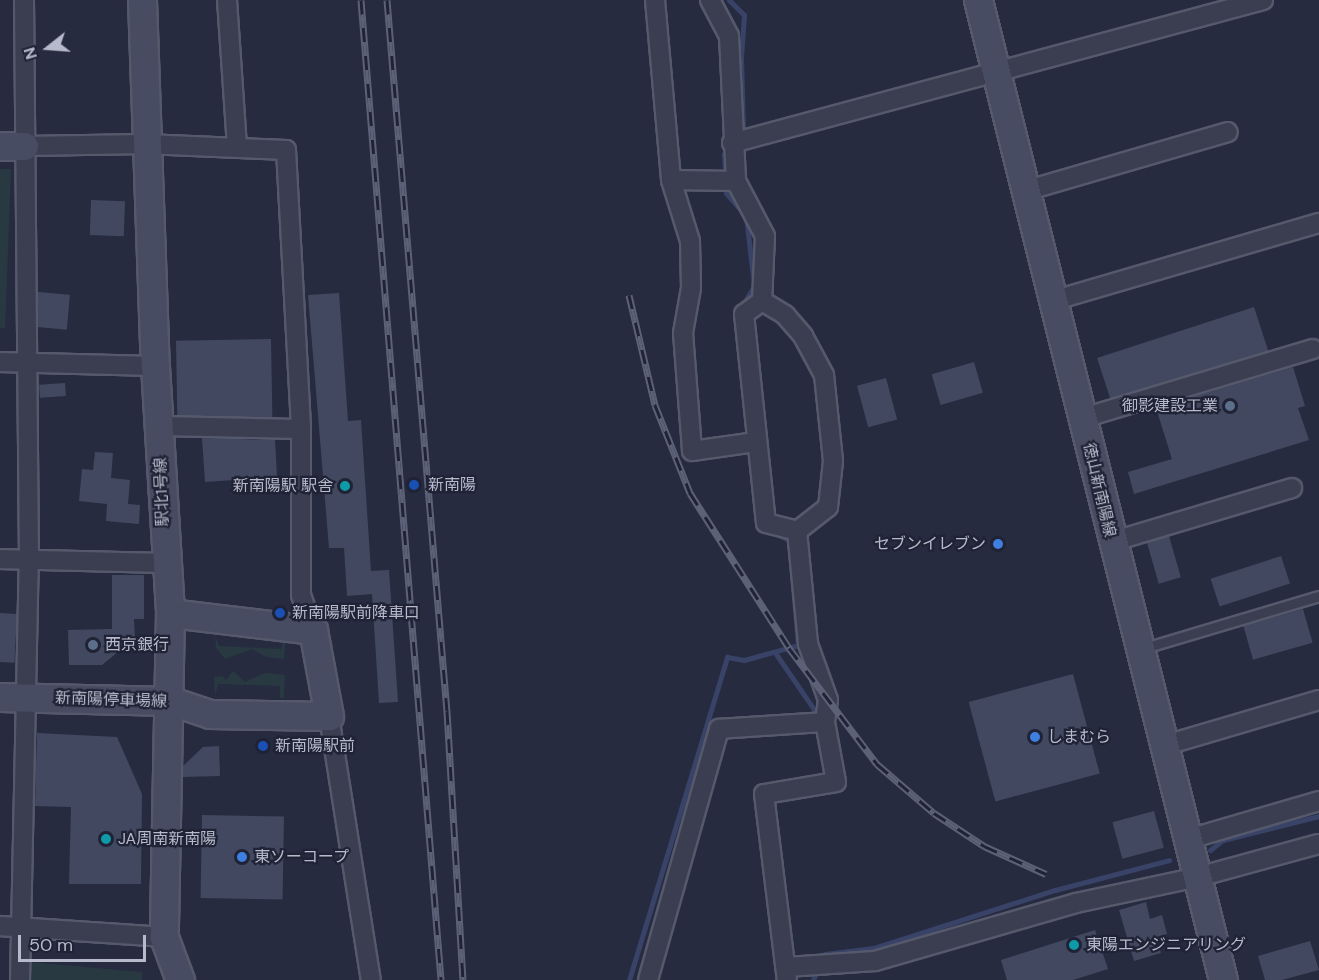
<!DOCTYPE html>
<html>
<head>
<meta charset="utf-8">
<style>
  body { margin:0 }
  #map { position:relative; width:1319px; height:980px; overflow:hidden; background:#262b40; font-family:"DM Sans","Noto Sans JP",sans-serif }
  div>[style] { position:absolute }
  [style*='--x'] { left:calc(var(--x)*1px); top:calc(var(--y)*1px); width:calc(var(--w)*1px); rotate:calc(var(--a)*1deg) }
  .green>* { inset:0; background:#283941 }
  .stream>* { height:5px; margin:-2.5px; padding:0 2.5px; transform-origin:2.5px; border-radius:2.5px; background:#394367 }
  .building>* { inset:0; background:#424860; transform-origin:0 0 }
  .roads { filter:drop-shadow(2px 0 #55596b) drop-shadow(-2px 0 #55596b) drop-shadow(0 2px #55596b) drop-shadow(0 -2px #55596b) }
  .lane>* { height:9px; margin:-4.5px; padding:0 4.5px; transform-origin:4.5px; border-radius:4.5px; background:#3a3e50 }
  .street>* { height:18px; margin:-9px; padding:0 9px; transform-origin:9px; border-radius:9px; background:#3a3e50 }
  .secondary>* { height:27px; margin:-13.5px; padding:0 13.5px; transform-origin:13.5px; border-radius:13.5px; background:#484c63 }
  .rail>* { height:7px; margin-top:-3.5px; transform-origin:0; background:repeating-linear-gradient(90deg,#1f2335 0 14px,#5c6177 0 28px); box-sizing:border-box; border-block:2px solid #5c6177 }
  .dots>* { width:16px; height:16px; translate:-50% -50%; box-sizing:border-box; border:3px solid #1f2335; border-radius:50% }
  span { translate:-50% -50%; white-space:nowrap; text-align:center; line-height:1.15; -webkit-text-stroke:4.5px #1f2335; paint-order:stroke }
  .poi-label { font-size:16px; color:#b6bacb }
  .right { translate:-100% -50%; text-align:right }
  .left { translate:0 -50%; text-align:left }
  .street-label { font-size:16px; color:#b6bacb }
  .north { position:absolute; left:18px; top:18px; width:60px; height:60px; -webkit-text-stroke:4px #1f2335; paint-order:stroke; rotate:253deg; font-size:16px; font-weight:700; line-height:24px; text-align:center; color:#b6bacb }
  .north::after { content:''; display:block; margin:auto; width:21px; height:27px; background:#b6bacb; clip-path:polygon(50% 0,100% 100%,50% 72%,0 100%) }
  .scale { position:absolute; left:18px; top:935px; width:128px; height:27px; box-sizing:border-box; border:3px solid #b6bacb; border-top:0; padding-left:8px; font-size:18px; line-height:21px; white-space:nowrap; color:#b6bacb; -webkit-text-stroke:4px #1f2335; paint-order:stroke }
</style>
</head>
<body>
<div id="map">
  <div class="green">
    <div style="clip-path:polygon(0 169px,11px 169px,5px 328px,0 328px)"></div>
    <div style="clip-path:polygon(215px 635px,219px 646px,281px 649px,286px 635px,284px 659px,266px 657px,252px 649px,225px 659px,216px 648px)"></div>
    <div style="clip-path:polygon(233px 671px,245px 682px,265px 673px,285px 675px,284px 698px,280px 698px,280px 686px,218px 684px,215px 697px,214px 677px,222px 676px,226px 680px)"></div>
    <div style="clip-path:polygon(29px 962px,142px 972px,142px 980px,29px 980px)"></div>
  </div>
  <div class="stream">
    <div style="--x:729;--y:0;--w:21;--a:45"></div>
    <div style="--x:744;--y:15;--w:42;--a:94.1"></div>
    <div style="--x:741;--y:57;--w:73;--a:88.4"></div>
    <div style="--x:743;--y:130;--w:5;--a:127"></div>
    <div style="--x:728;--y:149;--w:6;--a:129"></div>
    <div style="--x:724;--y:154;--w:39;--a:87"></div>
    <div style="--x:726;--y:193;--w:30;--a:49"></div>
    <div style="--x:746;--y:216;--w:70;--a:83.5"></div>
    <div style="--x:754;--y:286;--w:27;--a:121"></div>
    <div style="--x:776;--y:654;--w:69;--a:55.6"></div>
    <div style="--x:1210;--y:850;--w:16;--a:-38"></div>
    <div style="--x:1223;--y:840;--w:99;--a:-14"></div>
    <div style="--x:822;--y:959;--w:6;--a:-59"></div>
    <div style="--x:825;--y:954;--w:49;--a:-7"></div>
    <div style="--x:874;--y:948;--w:190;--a:-17.8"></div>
    <div style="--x:1055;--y:890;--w:118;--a:-14.7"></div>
    <div style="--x:629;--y:980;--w:338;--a:-73.1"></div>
    <div style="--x:727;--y:657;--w:17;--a:10"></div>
    <div style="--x:744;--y:660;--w:56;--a:-15.5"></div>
    <div style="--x:798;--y:645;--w:105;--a:-94.9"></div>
    <div style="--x:789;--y:540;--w:14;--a:-155"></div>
    <div style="--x:813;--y:980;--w:13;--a:-67"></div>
  </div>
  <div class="building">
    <div style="left:91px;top:200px;width:34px;height:35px;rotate:2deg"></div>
    <div style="left:38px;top:292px;width:32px;height:35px;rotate:5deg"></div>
    <div style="clip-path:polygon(339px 293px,348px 421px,361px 420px,371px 571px,389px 570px,398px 702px,379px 703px,372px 594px,347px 596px,344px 548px,329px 548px,308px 295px)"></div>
    <div style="left:1254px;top:307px;width:46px;height:165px;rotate:72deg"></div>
    <div style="left:271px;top:339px;width:78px;height:95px;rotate:89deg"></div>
    <div style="left:974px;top:362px;width:32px;height:44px;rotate:74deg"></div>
    <div style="clip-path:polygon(1293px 367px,1305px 406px,1298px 408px,1309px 440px,1134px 494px,1128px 472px,1172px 459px,1156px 408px)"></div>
    <div style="left:886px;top:378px;width:43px;height:30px;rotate:75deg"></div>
    <div style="left:65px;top:383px;width:13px;height:26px;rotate:86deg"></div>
    <div style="clip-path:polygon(202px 438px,275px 440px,277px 477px,205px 482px)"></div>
    <div style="clip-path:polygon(95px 452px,113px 453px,111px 478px,130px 480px,128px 504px,140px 505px,139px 524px,106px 521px,107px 504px,79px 501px,82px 469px,93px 470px)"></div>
    <div style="left:1169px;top:536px;width:43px;height:23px;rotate:74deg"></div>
    <div style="left:1281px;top:556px;width:29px;height:74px;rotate:72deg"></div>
    <div style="clip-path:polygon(112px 575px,144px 575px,144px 619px,134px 619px,135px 638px,102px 665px,69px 665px,68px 630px,112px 629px)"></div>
    <div style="left:1303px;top:609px;width:35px;height:62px;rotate:74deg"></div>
    <div style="left:0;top:613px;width:17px;height:49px;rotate:3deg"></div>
    <div style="left:1073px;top:674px;width:103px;height:108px;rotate:75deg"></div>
    <div style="clip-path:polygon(37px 733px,117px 737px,142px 794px,141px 884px,69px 884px,71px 807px,35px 806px)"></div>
    <div style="clip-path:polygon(219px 746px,220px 776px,183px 777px,183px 766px,203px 747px)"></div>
    <div style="left:1154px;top:811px;width:38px;height:43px;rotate:75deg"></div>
    <div style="left:202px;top:815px;width:82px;height:83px;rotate:1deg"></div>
    <div style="clip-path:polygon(1146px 902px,1150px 919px,1162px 915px,1167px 934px,1156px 937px,1161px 953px,1134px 961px,1119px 910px)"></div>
    <div style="clip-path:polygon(1095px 930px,1108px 969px,1073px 980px,1007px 980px,1001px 960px)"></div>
    <div style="clip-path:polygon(1310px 941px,1319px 970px,1282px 980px,1265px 980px,1258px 956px)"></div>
  </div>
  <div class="roads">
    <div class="lane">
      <div style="--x:1141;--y:649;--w:186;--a:-16.6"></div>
    </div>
    <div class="street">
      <div style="--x:227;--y:0;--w:146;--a:86.1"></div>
      <div style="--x:655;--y:0;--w:181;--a:84.9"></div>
      <div style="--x:671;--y:180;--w:64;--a:72.7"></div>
      <div style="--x:690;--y:241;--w:47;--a:88.8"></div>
      <div style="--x:691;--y:288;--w:46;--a:100.1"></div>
      <div style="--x:683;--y:333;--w:118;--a:85.6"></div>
      <div style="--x:692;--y:451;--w:65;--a:-8"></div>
      <div style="--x:710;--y:0;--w:41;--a:62.2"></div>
      <div style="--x:729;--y:36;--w:145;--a:87.2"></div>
      <div style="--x:736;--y:181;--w:62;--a:62.2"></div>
      <div style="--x:765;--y:236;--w:65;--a:92.6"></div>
      <div style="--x:732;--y:143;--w:550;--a:-15.07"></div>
      <div style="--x:24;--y:146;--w:121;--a:-0.9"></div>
      <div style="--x:145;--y:144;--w:141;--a:2.4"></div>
      <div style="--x:286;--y:150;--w:279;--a:86.9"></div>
      <div style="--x:301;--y:429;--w:166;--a:90"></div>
      <div style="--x:301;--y:595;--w:37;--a:71"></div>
      <div style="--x:671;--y:180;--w:65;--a:0.9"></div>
      <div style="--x:1025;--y:191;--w:211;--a:-16.2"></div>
      <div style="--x:1055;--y:300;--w:275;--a:-16.3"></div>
      <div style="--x:762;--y:301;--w:27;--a:31"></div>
      <div style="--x:785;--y:315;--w:28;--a:49"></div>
      <div style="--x:803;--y:336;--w:44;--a:61.7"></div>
      <div style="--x:824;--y:375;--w:86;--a:84"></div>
      <div style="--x:833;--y:461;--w:46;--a:96.2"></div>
      <div style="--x:828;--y:507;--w:39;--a:142"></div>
      <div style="--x:797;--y:531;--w:114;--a:84.4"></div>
      <div style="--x:808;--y:644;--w:59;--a:70.3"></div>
      <div style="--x:828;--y:700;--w:22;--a:98"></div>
      <div style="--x:825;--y:722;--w:61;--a:79.6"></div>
      <div style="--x:836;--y:782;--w:73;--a:170.5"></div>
      <div style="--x:764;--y:794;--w:187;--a:83"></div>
      <div style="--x:762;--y:301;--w:22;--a:144"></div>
      <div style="--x:744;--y:314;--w:210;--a:84"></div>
      <div style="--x:766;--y:523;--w:32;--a:14"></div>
      <div style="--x:0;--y:362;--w:155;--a:1.5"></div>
      <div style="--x:1083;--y:418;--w:240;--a:-16.7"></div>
      <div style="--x:160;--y:426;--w:141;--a:1.2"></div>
      <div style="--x:1111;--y:542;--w:189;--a:-16.6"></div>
      <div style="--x:0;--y:559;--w:165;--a:1.4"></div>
      <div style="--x:329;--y:716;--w:267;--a:81"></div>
      <div style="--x:1166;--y:745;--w:159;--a:-16.4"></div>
      <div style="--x:1189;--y:839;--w:135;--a:-16.3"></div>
      <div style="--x:0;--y:926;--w:164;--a:3.8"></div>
      <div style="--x:787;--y:967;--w:88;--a:-3.9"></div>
      <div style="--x:875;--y:961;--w:209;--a:-16.1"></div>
      <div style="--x:1076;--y:903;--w:125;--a:-12"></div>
      <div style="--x:1198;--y:877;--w:125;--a:-15.3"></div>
      <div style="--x:20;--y:980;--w:420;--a:-88.8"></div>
      <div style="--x:29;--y:560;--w:560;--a:-90.51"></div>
      <div style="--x:648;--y:980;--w:261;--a:-74.2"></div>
      <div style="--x:719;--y:729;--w:106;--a:-3.8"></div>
    </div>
    <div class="secondary">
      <div style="--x:142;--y:0;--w:366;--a:88"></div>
      <div style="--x:155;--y:366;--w:247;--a:86.5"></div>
      <div style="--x:170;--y:613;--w:324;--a:91.1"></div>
      <div style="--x:164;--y:937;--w:46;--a:69.6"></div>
      <div style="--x:978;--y:0;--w:1010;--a:75.96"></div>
      <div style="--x:0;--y:146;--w:24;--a:0"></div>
      <div style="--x:0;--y:697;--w:171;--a:1.3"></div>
      <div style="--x:171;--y:701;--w:41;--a:18.4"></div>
      <div style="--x:210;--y:714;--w:119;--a:1"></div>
      <div style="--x:329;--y:716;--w:87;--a:-100.5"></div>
      <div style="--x:313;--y:630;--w:144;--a:-173.2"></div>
    </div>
  </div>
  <div class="rail">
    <div style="--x:361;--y:0;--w:983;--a:85.33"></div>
    <div style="--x:387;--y:0;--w:714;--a:85.18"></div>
    <div style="--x:447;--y:711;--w:269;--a:86.6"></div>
    <div style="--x:629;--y:295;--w:113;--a:76.7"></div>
    <div style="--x:655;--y:405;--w:95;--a:68.3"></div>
    <div style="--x:690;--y:493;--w:184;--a:57.4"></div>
    <div style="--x:789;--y:648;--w:146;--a:52.8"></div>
    <div style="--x:877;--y:764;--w:75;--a:40.7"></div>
    <div style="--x:934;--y:813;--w:60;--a:33.4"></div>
    <div style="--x:984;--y:846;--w:68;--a:24.3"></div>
  </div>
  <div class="dots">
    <div style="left:1230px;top:406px;background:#5c6f8a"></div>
    <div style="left:414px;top:485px;background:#1a4fb4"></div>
    <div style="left:345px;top:486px;background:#0f9aa8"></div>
    <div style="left:998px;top:544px;background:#3f7fe0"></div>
    <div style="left:280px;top:613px;background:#1a4fb4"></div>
    <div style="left:93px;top:645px;background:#5c6f8a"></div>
    <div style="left:1035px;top:737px;background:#3f7fe0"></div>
    <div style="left:263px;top:746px;background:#1a4fb4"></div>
    <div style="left:106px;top:839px;background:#0f9aa8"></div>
    <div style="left:242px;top:857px;background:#3f7fe0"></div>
    <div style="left:1074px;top:945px;background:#0f9aa8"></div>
  </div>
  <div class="poi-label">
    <span class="right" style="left:1218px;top:406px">御影建設工業</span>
    <span class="left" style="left:428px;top:485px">新南陽</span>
    <span class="right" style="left:333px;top:486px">新南陽駅 駅舎</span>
    <span class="right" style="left:986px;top:544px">セブンイレブン</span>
    <span class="left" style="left:292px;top:613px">新南陽駅前降車口</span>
    <span class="left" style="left:105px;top:645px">西京銀行</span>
    <span class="left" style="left:1047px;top:737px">しまむら</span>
    <span class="left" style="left:275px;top:746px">新南陽駅前</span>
    <span class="left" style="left:118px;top:839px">JA周南新南陽</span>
    <span class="left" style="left:254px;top:857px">東ソーコープ</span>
    <span class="left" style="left:1086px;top:945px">東陽エンジニアリング</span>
  </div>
  <div class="street-label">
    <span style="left:1099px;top:490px;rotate:77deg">徳山新南陽線</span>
    <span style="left:162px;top:492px;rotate:-92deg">駅北1号線</span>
    <span style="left:111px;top:700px;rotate:2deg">新南陽停車場線</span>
  </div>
  <div class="north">N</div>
  <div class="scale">50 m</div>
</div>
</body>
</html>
